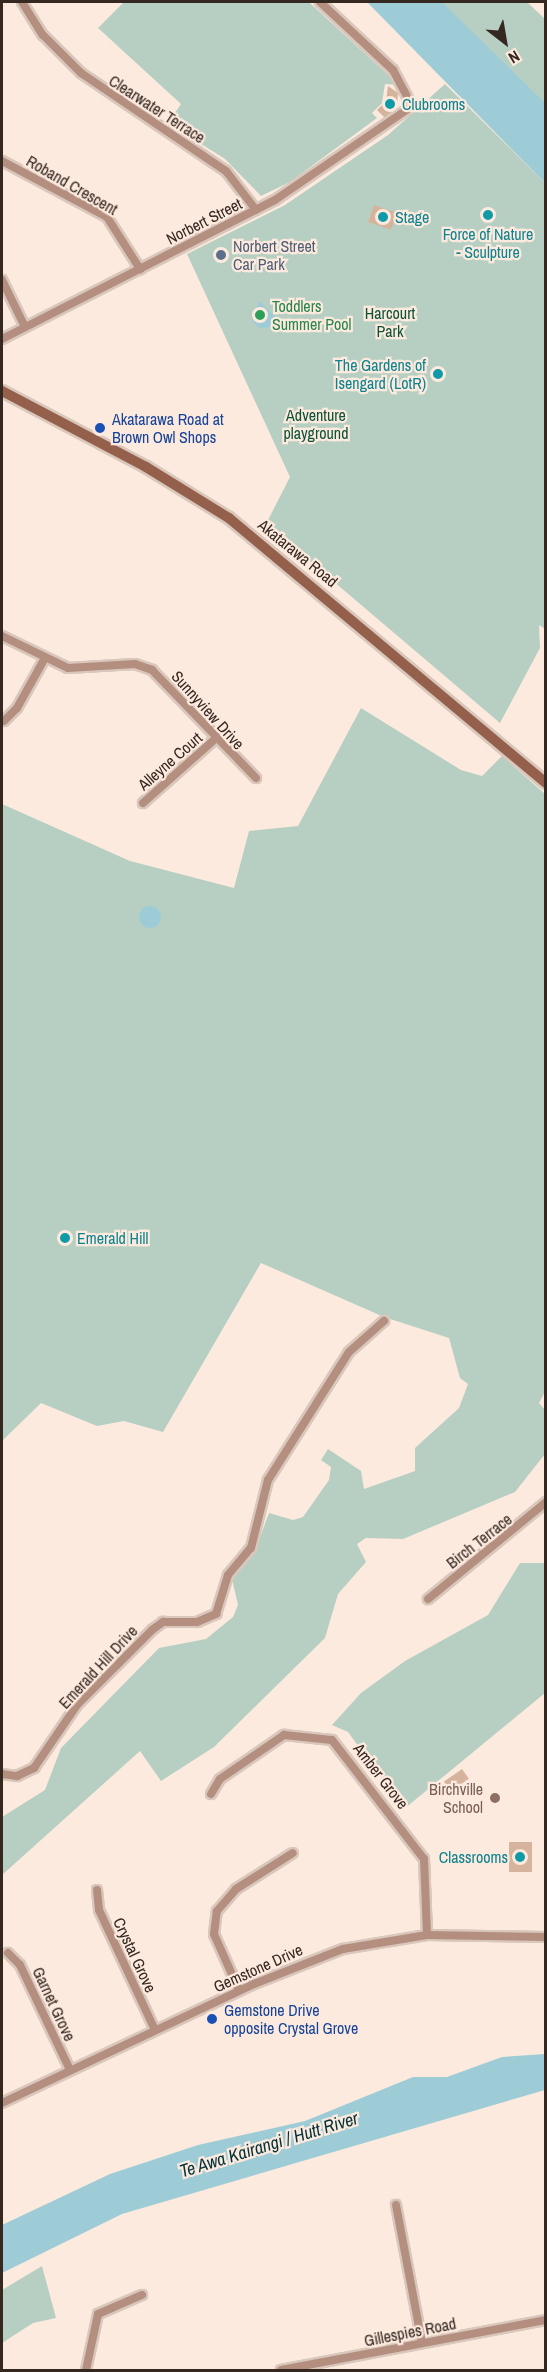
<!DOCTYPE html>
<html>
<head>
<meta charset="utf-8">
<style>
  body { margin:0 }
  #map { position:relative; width:547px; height:2372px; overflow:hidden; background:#fdeade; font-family:"Archivo Narrow",sans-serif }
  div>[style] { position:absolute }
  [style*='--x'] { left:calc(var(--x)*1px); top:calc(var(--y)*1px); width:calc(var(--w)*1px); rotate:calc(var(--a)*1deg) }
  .green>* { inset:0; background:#b7cfc2 }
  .water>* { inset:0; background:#9dccd6 }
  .round { border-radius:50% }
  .building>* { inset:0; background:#d5b39c; transform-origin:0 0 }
  .roads { filter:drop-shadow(2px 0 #d9c7bc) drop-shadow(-2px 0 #d9c7bc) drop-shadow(0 2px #d9c7bc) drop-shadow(0 -2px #d9c7bc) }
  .street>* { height:8px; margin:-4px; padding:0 4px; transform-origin:4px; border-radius:4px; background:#b48f80 }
  .secondary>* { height:10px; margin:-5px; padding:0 5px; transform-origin:5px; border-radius:5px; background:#94604b }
  .dots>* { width:16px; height:16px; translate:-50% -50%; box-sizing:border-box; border:3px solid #fdeade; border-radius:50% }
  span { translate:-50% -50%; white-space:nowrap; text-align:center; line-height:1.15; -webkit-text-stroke:4.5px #fdeade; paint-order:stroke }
  .culture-label { font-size:16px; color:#0d838f }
  .left { translate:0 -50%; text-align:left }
  .right { translate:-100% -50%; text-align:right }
  .street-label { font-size:16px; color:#342821 }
  .service-label { font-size:16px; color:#4e5e75 }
  .leisure-label { font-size:16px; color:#27864d }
  .park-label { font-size:16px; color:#0a5238 }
  .transit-label { font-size:16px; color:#164399 }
  .education-label { font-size:16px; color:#785e54 }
  .water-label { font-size:18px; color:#03323a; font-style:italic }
  .frame { position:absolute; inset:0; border:3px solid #342821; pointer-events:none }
  .north { position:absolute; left:475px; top:12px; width:60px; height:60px; -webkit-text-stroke:4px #fdeade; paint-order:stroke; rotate:149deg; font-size:16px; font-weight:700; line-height:24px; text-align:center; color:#342821 }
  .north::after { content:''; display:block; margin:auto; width:21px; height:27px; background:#342821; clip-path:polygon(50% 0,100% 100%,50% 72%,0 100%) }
</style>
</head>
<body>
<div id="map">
  <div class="green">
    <div style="clip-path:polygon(124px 2px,309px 2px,399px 85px,385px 84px,382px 103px,372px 113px,377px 118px,290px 182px,261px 196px,225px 159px,168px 123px,181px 104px,98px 28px)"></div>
    <div style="clip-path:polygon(433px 2px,527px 2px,545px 19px,545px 115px)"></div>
    <div style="clip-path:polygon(445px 84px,545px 183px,545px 629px,539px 625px,540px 648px,500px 723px,266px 524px,290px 477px,187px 254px,285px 205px,388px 135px)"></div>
    <div style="clip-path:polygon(361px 708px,461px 770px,482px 776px,502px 756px,545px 794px,546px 1390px,539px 1403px,545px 1410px,545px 1454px,515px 1492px,403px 1539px,366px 1538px,357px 1544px,366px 1562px,338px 1594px,325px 1638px,214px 1747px,161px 1781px,140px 1751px,2px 1875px,2px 1817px,45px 1790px,61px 1748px,159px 1648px,206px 1639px,233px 1617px,238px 1605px,232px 1579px,256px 1548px,269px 1513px,293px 1520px,303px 1517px,329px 1480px,331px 1467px,321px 1460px,328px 1449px,361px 1471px,364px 1489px,415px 1471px,415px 1448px,459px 1408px,468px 1384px,460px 1378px,449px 1338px,384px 1317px,261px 1263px,163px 1432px,124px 1421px,97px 1426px,41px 1403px,2px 1441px,2px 804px,130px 861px,234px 888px,249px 831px,298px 826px)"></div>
    <div style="clip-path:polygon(520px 1563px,545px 1563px,545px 1693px,404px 1809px,348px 1732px,332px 1725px,361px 1693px,405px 1661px,488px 1615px)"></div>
    <div style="clip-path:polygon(42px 2266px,56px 2318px,33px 2323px,2px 2343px,2px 2290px)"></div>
  </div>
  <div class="water">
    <div style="clip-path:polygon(367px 2px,442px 2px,545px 103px,545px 183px)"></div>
    <div style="clip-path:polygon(259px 301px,279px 320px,275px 327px,259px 328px,252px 320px)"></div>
    <div class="round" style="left:139px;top:906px;width:22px;height:22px"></div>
    <div style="clip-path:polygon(545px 2054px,545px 2090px,122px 2214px,2px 2273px,2px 2225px,110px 2174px,198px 2145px,305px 2121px,413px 2077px,447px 2077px,502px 2057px)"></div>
  </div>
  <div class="building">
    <div style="clip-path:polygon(388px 86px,398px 93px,397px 107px,385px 118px,377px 110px,386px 101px)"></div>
    <div style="left:374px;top:205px;width:24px;height:18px;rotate:19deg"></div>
    <div style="left:462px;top:1769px;width:12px;height:22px;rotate:55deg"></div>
    <div style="left:509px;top:1842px;width:23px;height:30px"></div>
  </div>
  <div class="roads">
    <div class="street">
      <div style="--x:22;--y:2;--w:39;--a:58"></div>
      <div style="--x:43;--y:35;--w:54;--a:45"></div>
      <div style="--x:81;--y:73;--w:175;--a:34.1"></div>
      <div style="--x:226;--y:171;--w:49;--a:52.4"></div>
      <div style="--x:320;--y:2;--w:100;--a:43"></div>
      <div style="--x:393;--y:70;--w:36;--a:62"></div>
      <div style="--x:2;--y:161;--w:119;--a:28.1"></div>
      <div style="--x:107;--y:217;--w:62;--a:57.6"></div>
      <div style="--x:2;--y:280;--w:52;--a:63.9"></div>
      <div style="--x:2;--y:339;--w:306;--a:-27"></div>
      <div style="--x:275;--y:200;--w:161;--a:-34.4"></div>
      <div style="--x:2;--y:636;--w:73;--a:25.9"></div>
      <div style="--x:68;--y:668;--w:67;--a:-3.4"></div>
      <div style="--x:135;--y:664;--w:18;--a:19"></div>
      <div style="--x:152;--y:670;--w:150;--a:46.1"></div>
      <div style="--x:4;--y:721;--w:18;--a:-45"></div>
      <div style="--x:17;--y:708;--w:57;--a:-60.8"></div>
      <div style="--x:143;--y:803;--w:96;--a:-41.6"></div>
      <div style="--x:428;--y:1599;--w:153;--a:-39.4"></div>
      <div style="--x:2;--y:1774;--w:15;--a:8"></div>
      <div style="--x:17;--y:1776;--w:19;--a:-25"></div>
      <div style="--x:34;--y:1768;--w:76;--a:-55.7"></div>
      <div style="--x:77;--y:1705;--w:106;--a:-45"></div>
      <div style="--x:152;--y:1630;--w:14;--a:-36"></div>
      <div style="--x:163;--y:1622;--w:34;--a:0"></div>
      <div style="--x:197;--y:1622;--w:21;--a:-23"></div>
      <div style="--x:216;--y:1614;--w:41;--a:-72.9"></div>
      <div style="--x:228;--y:1575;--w:35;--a:-50"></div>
      <div style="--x:251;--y:1548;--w:70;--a:-76"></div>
      <div style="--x:268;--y:1480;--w:151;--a:-57.7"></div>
      <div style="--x:349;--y:1352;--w:47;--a:-41.5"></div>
      <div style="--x:211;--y:1794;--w:17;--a:-59"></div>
      <div style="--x:220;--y:1779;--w:78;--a:-34.5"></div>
      <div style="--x:284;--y:1735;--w:48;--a:5.9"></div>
      <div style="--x:332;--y:1740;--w:150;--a:52.3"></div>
      <div style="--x:424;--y:1859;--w:76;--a:87.7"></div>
      <div style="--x:97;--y:1890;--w:20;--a:84"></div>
      <div style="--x:99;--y:1910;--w:132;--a:65"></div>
      <div style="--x:8;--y:1953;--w:17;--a:45"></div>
      <div style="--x:20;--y:1965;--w:116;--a:64.5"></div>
      <div style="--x:239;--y:1990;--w:61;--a:-114.1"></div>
      <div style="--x:214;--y:1934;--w:23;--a:-83"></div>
      <div style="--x:217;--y:1911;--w:29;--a:-49"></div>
      <div style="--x:236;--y:1889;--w:67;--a:-32.3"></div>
      <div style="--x:2;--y:2103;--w:279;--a:-25.3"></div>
      <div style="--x:254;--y:1984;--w:96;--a:-21.5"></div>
      <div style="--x:343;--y:1949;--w:85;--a:-9.5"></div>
      <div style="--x:427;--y:1935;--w:119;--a:1"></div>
      <div style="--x:396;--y:2205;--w:140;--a:79.3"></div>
      <div style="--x:86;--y:2370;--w:57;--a:-77.9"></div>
      <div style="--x:98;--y:2314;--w:48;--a:-23.4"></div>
      <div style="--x:281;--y:2370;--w:270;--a:-10.7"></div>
    </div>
    <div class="secondary">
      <div style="--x:2;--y:391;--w:163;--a:27.8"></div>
      <div style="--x:146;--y:467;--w:97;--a:31.6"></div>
      <div style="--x:229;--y:518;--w:413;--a:39.9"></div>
    </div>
  </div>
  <div class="dots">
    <div style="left:390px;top:104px;background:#0f9aa8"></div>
    <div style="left:488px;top:215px;background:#0f9aa8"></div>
    <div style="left:383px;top:217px;background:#0f9aa8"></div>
    <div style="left:221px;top:255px;background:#5c6f8a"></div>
    <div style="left:260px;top:315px;background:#2e9e5b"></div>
    <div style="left:438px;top:374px;background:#0f9aa8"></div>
    <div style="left:100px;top:428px;background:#1a4fb4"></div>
    <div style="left:65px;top:1238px;background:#0f9aa8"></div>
    <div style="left:495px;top:1798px;background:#8d6e63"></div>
    <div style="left:520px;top:1857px;background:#0f9aa8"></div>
    <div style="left:212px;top:2019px;background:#1a4fb4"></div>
  </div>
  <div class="culture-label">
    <span class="left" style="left:402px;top:104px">Clubrooms</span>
    <span class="left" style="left:395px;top:217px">Stage</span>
    <span style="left:488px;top:243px">Force of Nature<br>- Sculpture</span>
    <span class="right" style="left:426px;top:374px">The Gardens of<br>Isengard (LotR)</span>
    <span class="left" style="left:77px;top:1238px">Emerald Hill</span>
    <span class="right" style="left:508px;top:1857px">Classrooms</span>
  </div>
  <div class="street-label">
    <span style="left:157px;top:109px;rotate:33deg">Clearwater Terrace</span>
    <span style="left:72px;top:185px;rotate:30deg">Roband Crescent</span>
    <span style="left:204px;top:221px;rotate:-27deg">Norbert Street</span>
    <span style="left:298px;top:553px;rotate:39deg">Akatarawa Road</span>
    <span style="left:208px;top:710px;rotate:48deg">Sunnyview Drive</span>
    <span style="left:170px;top:761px;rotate:-41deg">Alleyne Court</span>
    <span style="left:479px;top:1541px;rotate:-38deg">Birch Terrace</span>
    <span style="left:98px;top:1667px;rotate:-47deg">Emerald Hill Drive</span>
    <span style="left:381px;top:1776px;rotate:52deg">Amber Grove</span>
    <span style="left:135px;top:1955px;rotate:65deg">Crystal Grove</span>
    <span style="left:258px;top:1968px;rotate:-24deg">Gemstone Drive</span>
    <span style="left:54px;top:2004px;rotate:65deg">Garnet Grove</span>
    <span style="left:410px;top:2332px;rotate:-11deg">Gillespies Road</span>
  </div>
  <div class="service-label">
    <span class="left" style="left:233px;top:255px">Norbert Street<br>Car Park</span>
  </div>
  <div class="leisure-label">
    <span class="left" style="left:272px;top:315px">Toddlers<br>Summer Pool</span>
  </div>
  <div class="park-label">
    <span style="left:390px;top:322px">Harcourt<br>Park</span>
    <span style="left:316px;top:424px">Adventure<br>playground</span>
  </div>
  <div class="transit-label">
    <span class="left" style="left:112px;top:428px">Akatarawa Road at<br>Brown Owl Shops</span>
    <span class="left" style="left:224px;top:2019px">Gemstone Drive<br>opposite Crystal Grove</span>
  </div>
  <div class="education-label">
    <span class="right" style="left:483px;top:1798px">Birchville<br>School</span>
  </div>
  <div class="water-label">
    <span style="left:269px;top:2145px;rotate:-17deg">Te Awa Kairangi / Hutt River</span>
  </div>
  <div class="frame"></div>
  <div class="north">N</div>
</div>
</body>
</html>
